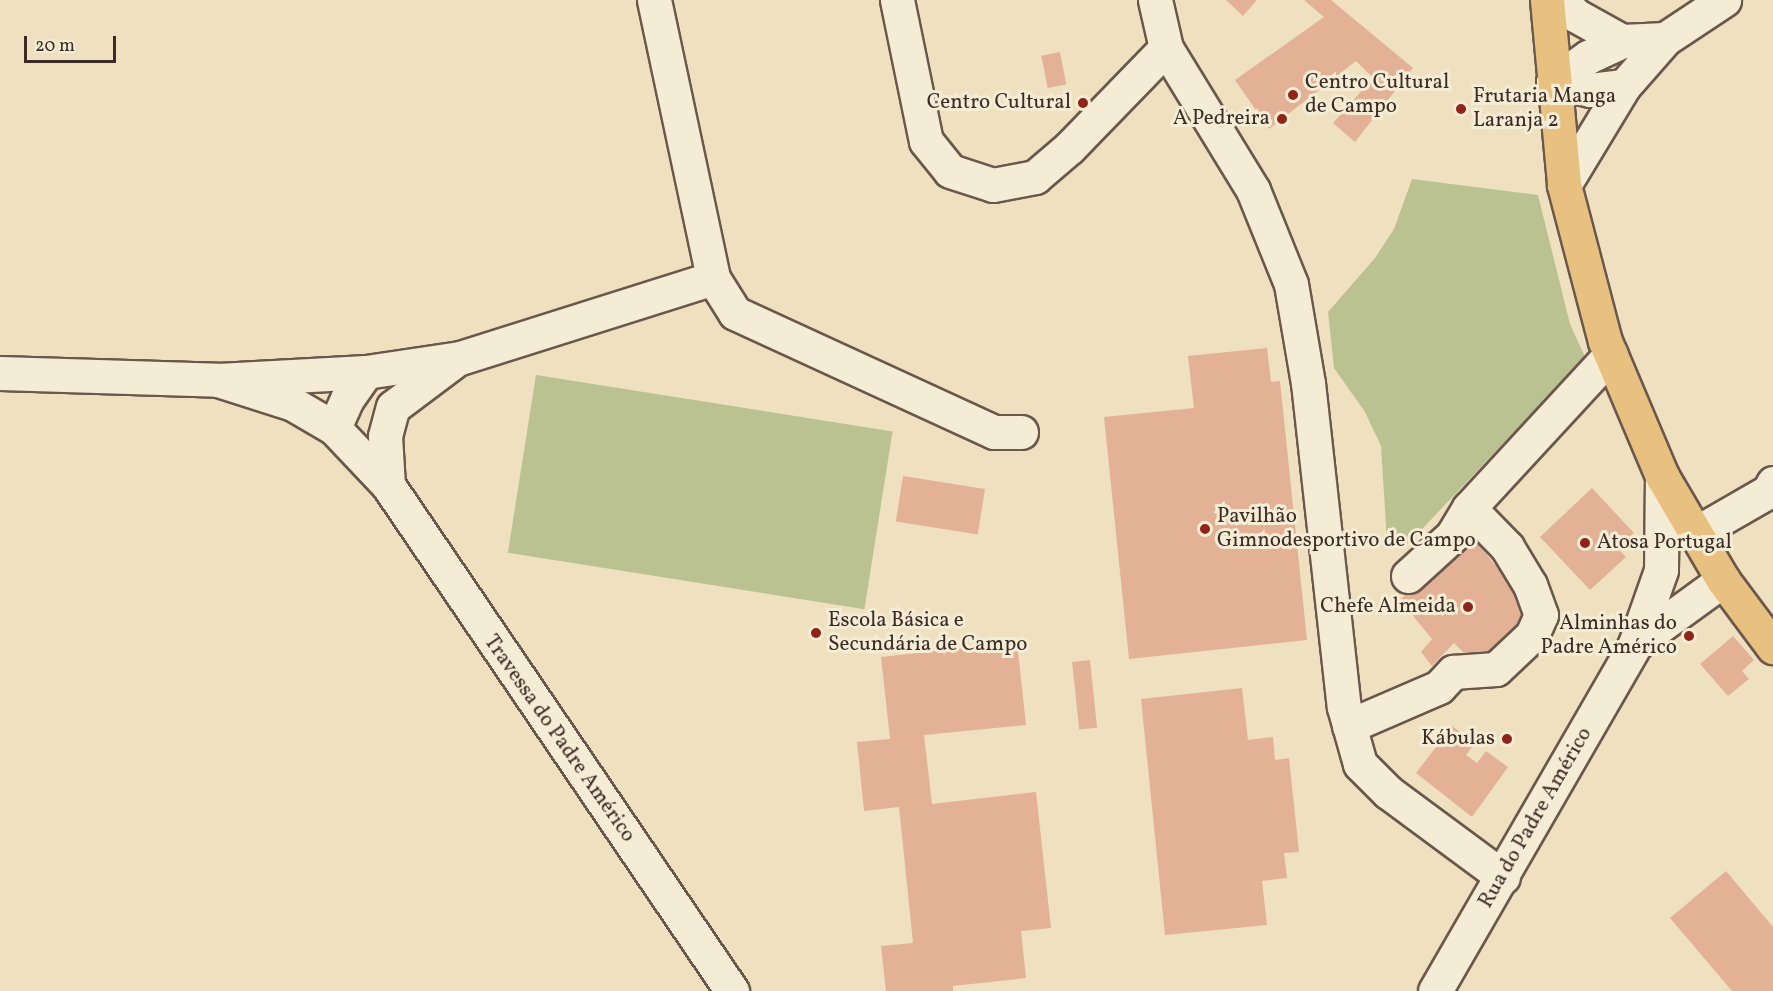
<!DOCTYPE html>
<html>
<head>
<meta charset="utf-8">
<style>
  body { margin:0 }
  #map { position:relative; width:1773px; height:991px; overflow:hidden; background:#efe1bf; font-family:Vollkorn,serif }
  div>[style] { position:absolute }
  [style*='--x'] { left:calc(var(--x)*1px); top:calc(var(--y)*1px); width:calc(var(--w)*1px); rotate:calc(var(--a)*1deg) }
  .green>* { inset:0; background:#bbc291; transform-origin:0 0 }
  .building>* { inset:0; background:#e3b195; transform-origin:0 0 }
  .roads { filter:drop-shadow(2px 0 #6a584c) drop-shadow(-2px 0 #6a584c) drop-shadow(0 2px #6a584c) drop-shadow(0 -2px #6a584c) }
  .minor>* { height:33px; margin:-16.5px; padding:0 16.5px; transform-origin:16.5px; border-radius:16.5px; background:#f5ecd5 }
  .major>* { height:33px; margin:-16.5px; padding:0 16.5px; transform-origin:16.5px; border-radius:16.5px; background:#e8c080 }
  .dots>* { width:16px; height:16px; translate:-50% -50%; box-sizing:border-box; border:3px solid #f5ecd5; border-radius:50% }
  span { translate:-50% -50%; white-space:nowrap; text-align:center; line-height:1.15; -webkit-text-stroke:6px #f5ecd5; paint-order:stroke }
  .poi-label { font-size:21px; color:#3d2b25 }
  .left { translate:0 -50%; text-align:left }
  .right { translate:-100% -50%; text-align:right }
  .street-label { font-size:21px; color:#3d2b25 }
  .scale { position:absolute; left:24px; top:36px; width:92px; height:27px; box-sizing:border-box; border:3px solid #3d2b25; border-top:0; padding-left:8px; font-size:18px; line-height:21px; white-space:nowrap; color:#3d2b25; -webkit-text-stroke:4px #f5ecd5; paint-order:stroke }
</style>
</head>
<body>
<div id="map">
  <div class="green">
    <div style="clip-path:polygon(1412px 179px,1538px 195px,1570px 324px,1585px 357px,1407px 545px,1387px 542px,1381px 446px,1365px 412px,1334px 368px,1328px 312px,1375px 258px,1394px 229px)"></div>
    <div style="left:536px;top:375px;width:361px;height:180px;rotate:9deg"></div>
  </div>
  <div class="building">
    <div style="clip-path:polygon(1226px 0,1257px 0,1243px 16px)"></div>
    <div style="clip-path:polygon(1304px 0,1331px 0,1413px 68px,1355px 142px,1333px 123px,1373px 78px,1356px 61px,1269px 129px,1235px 80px,1324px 17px)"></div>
    <div style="left:1060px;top:52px;width:33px;height:19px;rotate:79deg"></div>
    <div style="clip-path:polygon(1267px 348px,1271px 382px,1280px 381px,1307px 640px,1129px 659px,1104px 417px,1194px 408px,1188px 356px)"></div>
    <div style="left:903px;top:476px;width:83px;height:46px;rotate:9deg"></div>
    <div style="clip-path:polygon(1592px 488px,1634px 533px,1618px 549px,1626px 557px,1590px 590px,1540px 537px)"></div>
    <div style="clip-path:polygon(1470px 534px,1535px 614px,1476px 665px,1454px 643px,1432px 666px,1421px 652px,1432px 639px,1400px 600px)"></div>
    <div style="clip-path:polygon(1733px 636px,1754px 660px,1742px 671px,1749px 679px,1728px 696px,1700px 664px)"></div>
    <div style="clip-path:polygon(1017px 642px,1026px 725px,924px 735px,932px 804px,1036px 792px,1051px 928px,1021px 931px,1026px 978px,953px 986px,953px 991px,886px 991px,881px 946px,913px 943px,899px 807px,864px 811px,857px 742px,890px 739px,881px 657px)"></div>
    <div style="left:1090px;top:660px;width:68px;height:18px;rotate:84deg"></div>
    <div style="clip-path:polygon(1242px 688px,1248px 740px,1273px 737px,1275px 760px,1289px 758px,1299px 852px,1284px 853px,1287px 878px,1262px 881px,1267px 925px,1165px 935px,1141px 699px)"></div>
    <div style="clip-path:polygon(1452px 726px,1475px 743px,1466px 755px,1477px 763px,1486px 751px,1508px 767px,1472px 817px,1416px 773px)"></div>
    <div style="clip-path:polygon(1726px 871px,1773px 927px,1773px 991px,1732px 991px,1670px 918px)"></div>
  </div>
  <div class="roads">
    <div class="minor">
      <div style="--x:654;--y:0;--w:284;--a:78"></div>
      <div style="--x:713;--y:278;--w:41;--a:57.8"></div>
      <div style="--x:735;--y:313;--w:285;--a:24.7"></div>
      <div style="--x:994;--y:432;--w:27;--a:0"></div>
      <div style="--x:897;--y:0;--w:144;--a:78.4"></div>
      <div style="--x:926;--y:141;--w:38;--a:51"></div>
      <div style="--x:950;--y:171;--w:45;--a:18"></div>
      <div style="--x:993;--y:185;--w:43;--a:-10.8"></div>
      <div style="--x:1035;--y:177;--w:45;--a:-40.5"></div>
      <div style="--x:1069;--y:148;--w:139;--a:-45.9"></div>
      <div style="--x:1155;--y:0;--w:49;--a:77.1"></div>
      <div style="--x:1166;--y:48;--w:167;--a:58.5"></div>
      <div style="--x:1253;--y:190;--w:101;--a:68"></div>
      <div style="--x:1291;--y:284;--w:100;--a:80.3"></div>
      <div style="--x:1308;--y:383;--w:326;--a:83.7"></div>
      <div style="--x:1344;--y:707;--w:59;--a:74.3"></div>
      <div style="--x:1360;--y:764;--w:40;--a:45"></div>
      <div style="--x:1388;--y:792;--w:143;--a:36.5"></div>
      <div style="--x:1562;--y:0;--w:20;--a:49"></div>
      <div style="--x:1575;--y:15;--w:54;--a:29"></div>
      <div style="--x:1622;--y:41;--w:43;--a:-2.7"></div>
      <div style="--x:1553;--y:82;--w:43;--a:-35.5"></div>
      <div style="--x:1588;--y:57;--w:38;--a:-25"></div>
      <div style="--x:1553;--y:82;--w:38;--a:12"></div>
      <div style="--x:1590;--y:90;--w:34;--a:-7"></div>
      <div style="--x:1564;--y:185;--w:116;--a:-58.8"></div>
      <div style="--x:1624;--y:86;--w:62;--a:-48.9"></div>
      <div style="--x:1665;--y:39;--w:71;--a:-33.5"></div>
      <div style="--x:0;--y:373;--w:218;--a:1.8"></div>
      <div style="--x:218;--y:380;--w:148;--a:-3.1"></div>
      <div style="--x:366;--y:372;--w:95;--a:-8.5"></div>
      <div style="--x:460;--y:358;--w:265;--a:-17.5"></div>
      <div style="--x:218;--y:380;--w:79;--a:17.7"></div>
      <div style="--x:293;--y:404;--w:48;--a:30.3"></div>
      <div style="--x:334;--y:428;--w:79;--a:46.5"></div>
      <div style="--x:388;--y:485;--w:612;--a:55.79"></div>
      <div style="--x:334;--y:428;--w:32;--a:-66"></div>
      <div style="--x:347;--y:399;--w:33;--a:-55"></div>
      <div style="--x:388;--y:485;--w:49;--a:-93.5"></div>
      <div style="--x:385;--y:436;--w:30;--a:-75"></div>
      <div style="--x:393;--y:407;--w:75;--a:-36.9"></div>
      <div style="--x:1696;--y:533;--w:84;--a:-29.9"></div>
      <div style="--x:1769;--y:491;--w:9;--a:-63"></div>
      <div style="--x:1408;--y:576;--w:59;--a:-42.3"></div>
      <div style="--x:1452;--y:536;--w:33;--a:-59"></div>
      <div style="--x:1469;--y:508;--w:209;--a:-47.3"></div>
      <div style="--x:1635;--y:644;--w:109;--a:-36"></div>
      <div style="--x:1349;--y:726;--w:98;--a:-23.4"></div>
      <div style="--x:1439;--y:687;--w:21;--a:-47"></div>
      <div style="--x:1453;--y:672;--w:43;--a:-4"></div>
      <div style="--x:1496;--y:669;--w:50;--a:-43.4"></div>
      <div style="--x:1532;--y:635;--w:22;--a:-66"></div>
      <div style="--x:1541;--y:615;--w:32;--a:-110"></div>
      <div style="--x:1530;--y:585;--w:44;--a:-121.2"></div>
      <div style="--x:1507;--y:547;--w:54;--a:-134.3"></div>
      <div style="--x:1435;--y:991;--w:401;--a:-60"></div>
      <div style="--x:1635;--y:644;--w:78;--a:-70.6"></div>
      <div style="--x:1661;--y:570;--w:94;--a:-89.4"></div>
    </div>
    <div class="major">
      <div style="--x:1547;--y:0;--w:186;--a:84.7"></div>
      <div style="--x:1564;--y:185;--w:161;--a:75.3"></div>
      <div style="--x:1605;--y:341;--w:147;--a:67.1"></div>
      <div style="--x:1662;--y:476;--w:121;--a:59.6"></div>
      <div style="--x:1723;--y:580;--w:84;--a:53.3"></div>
    </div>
  </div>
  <div class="dots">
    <div style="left:1293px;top:95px;background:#8f2418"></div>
    <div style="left:1083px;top:103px;background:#8f2418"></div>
    <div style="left:1461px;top:109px;background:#8f2418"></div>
    <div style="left:1282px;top:119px;background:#8f2418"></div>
    <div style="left:1205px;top:529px;background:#8f2418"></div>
    <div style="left:1585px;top:543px;background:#8f2418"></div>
    <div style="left:1468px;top:607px;background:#8f2418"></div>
    <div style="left:816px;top:633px;background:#8f2418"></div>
    <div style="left:1689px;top:636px;background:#8f2418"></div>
    <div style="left:1507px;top:739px;background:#8f2418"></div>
  </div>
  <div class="poi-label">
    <span class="left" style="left:1305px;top:95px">Centro Cultural<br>de Campo</span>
    <span class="left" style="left:1473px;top:109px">Frutaria Manga<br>Laranja 2</span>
    <span class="right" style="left:1071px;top:103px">Centro Cultural</span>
    <span class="right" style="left:1270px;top:119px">A Pedreira</span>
    <span class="left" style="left:1217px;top:529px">Pavilhão<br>Gimnodesportivo de Campo</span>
    <span class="left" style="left:1597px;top:543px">Atosa Portugal</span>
    <span class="right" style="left:1456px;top:607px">Chefe Almeida</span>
    <span class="left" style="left:828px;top:633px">Escola Básica e<br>Secundária de Campo</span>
    <span class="right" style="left:1677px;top:636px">Alminhas do<br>Padre Américo</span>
    <span class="right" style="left:1495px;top:739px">Kábulas</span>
  </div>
  <div class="street-label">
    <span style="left:559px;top:739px;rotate:55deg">Travessa do Padre Américo</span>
    <span style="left:1536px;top:818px;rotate:-60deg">Rua do Padre Américo</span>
  </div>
  <div class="scale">20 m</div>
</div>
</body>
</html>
